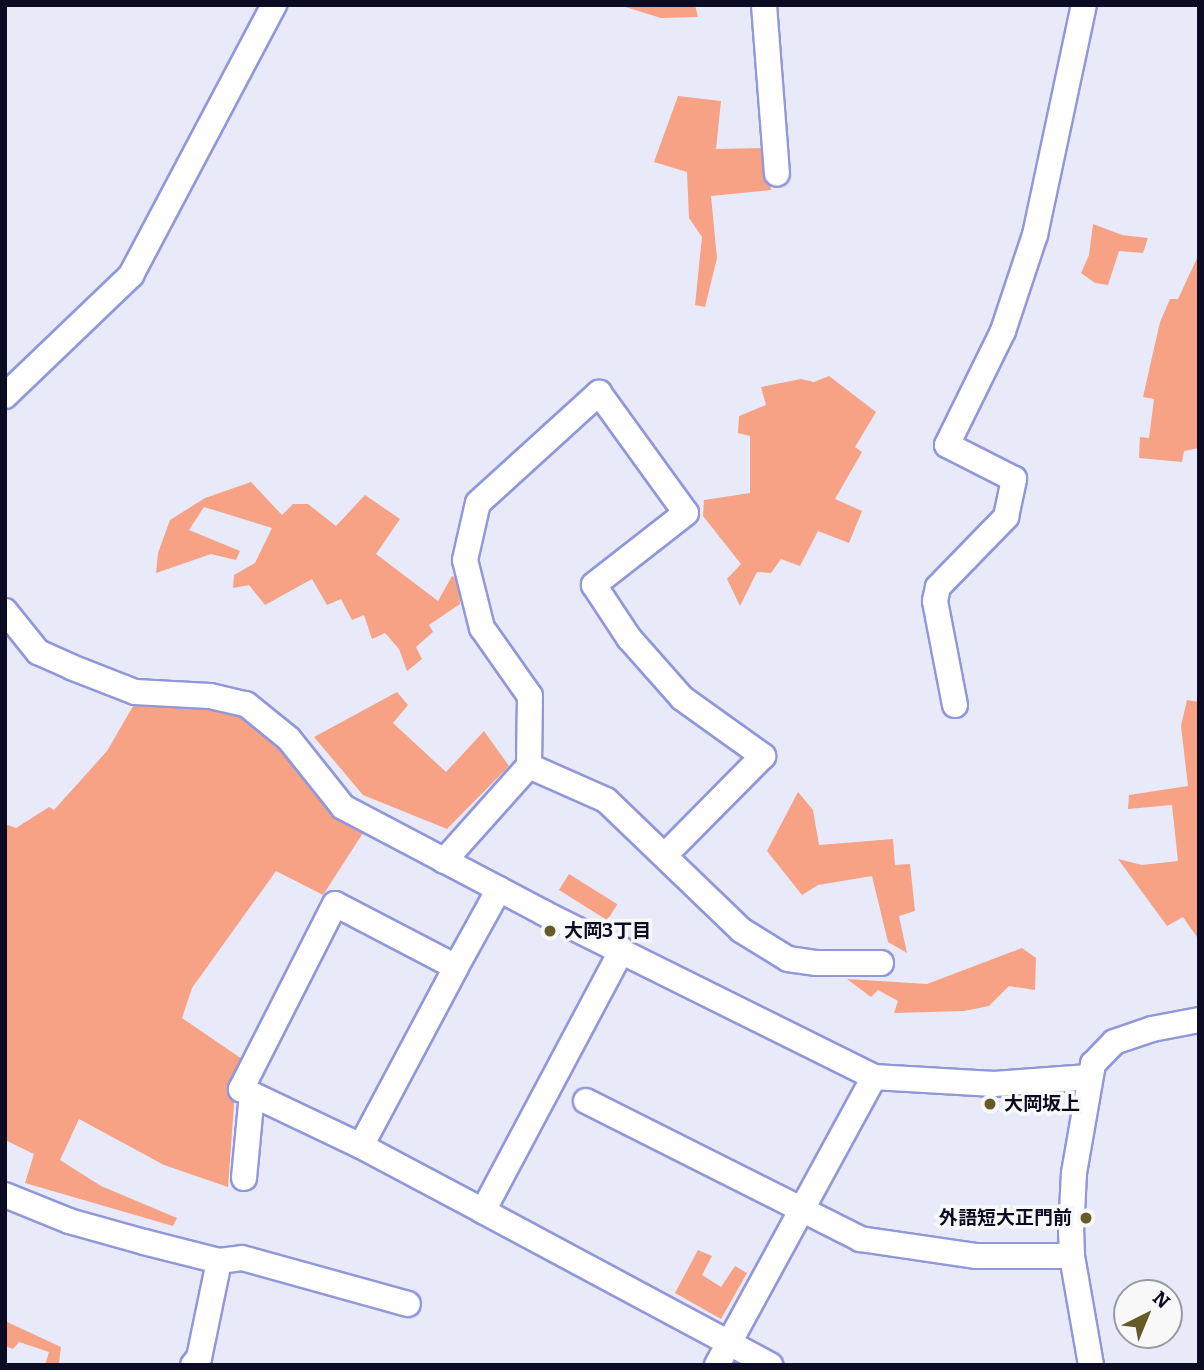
<!DOCTYPE html>
<html>
<head>
<meta charset="utf-8">
<style>
  body { margin:0 }
  #map { position:relative; width:1204px; height:1370px; overflow:hidden; background:#e8eaf9; font-family:Bitter,"Noto Sans JP",serif }
  div>[style] { position:absolute }
  [style*='--x'] { left:calc(var(--x)*1px); top:calc(var(--y)*1px); width:calc(var(--w)*1px); rotate:calc(var(--a)*1deg) }
  .green>* { inset:0; background:#f7a185; transform-origin:0 0 }
  .roads { filter:drop-shadow(2px 0 #9198da) drop-shadow(-2px 0 #9198da) drop-shadow(0 2px #9198da) drop-shadow(0 -2px #9198da) }
  .minor>* { height:24px; margin:-12px; padding:0 12px; transform-origin:12px; border-radius:12px; background:#fff }
  .dots>* { width:19px; height:19px; translate:-50% -50%; box-sizing:border-box; border:4px solid #f8f8f8; border-radius:50% }
  span { translate:-50% -50%; white-space:nowrap; text-align:center; line-height:1.15; -webkit-text-stroke:7px #f8f8f8; paint-order:stroke }
  .poi-label { font-size:19px; color:#0b0b23; font-weight:700 }
  .left { translate:0 -50%; text-align:left }
  .right { translate:-100% -50%; text-align:right }
  .frame { position:absolute; inset:0; border:7px solid #0b0b23; pointer-events:none }
  .north { position:absolute; left:1113px; top:1279px; width:70px; height:70px; box-sizing:border-box; background:#f8f8f8; border:2px solid #9999a3; border-radius:50%; rotate:43deg; font-size:19px; font-weight:700; line-height:28px; text-align:center; color:#0b0b23 }
  .north::after { content:''; display:block; margin:auto; width:24px; height:32px; background:#655b28; clip-path:polygon(50% 0,100% 100%,50% 72%,0 100%) }
</style>
</head>
<body>
<div id="map">
  <div class="green">
    <div style="clip-path:polygon(619px 5px,695px 5px,698px 17px,661px 18px)"></div>
    <div style="clip-path:polygon(678px 96px,721px 101px,716px 149px,766px 148px,771px 190px,711px 196px,717px 258px,705px 307px,695px 305px,702px 237px,689px 218px,687px 172px,654px 162px)"></div>
    <div style="clip-path:polygon(1093px 224px,1122px 235px,1148px 238px,1143px 253px,1119px 251px,1108px 285px,1095px 283px,1081px 273px,1089px 255px)"></div>
    <div style="clip-path:polygon(1199px 254px,1199px 448px,1184px 451px,1182px 462px,1139px 458px,1140px 437px,1149px 438px,1154px 399px,1143px 397px,1160px 322px,1170px 299px,1178px 299px)"></div>
    <div style="clip-path:polygon(829px 376px,876px 412px,855px 447px,862px 452px,835px 499px,862px 511px,849px 543px,818px 531px,800px 566px,781px 559px,771px 573px,757px 572px,740px 606px,727px 579px,741px 564px,703px 516px,704px 500px,750px 493px,750px 436px,738px 433px,739px 416px,766px 405px,761px 387px,801px 379px,814px 382px)"></div>
    <div style="clip-path:polygon(251px 482px,282px 515px,293px 504px,308px 504px,336px 526px,365px 495px,400px 519px,376px 554px,438px 601px,452px 576px,459px 579px,460px 604px,429px 625px,433px 632px,416px 647px,422px 659px,407px 671px,399px 649px,385px 633px,372px 639px,364px 615px,352px 620px,341px 599px,327px 605px,312px 579px,265px 605px,249px 585px,233px 588px,234px 575px,255px 563px,272px 528px,204px 507px,189px 530px,240px 551px,236px 560px,211px 554px,156px 573px,158px 553px,170px 520px,205px 498px)"></div>
    <div style="clip-path:polygon(397px 692px,408px 705px,393px 723px,446px 772px,484px 731px,509px 766px,447px 829px,363px 795px,314px 737px)"></div>
    <div style="clip-path:polygon(1187px 700px,1199px 702px,1197px 937px,1183px 917px,1167px 926px,1118px 859px,1142px 865px,1178px 861px,1172px 805px,1128px 809px,1129px 795px,1188px 786px,1181px 726px)"></div>
    <div style="clip-path:polygon(136px 701px,241px 713px,284px 748px,338px 816px,363px 833px,323px 895px,276px 871px,192px 988px,182px 1018px,242px 1059px,235px 1091px,228px 1187px,164px 1165px,79px 1119px,60px 1160px,101px 1186px,177px 1218px,173px 1226px,25px 1183px,34px 1154px,5px 1140px,5px 824px,16px 828px,49px 807px,54px 810px,107px 751px)"></div>
    <div style="clip-path:polygon(798px 792px,813px 810px,819px 845px,893px 839px,895px 865px,910px 864px,915px 911px,899px 916px,907px 953px,888px 942px,872px 876px,818px 885px,802px 895px,767px 851px)"></div>
    <div style="left:569px;top:874px;width:57px;height:19px;rotate:32deg"></div>
    <div style="clip-path:polygon(1022px 948px,1036px 958px,1035px 990px,1009px 986px,989px 1006px,964px 1011px,894px 1013px,898px 1001px,878px 990px,871px 997px,847px 979px,927px 984px)"></div>
    <div style="clip-path:polygon(698px 1250px,712px 1256px,702px 1275px,721px 1287px,735px 1266px,747px 1273px,721px 1319px,675px 1293px)"></div>
    <div style="clip-path:polygon(5px 1321px,61px 1347px,59px 1363px,62px 1365px,45px 1365px,49px 1352px,19px 1342px,13px 1349px,5px 1346px)"></div>
  </div>
  <div class="roads">
    <div class="minor">
      <div style="--x:764;--y:5;--w:169;--a:85.6"></div>
      <div style="--x:5;--y:396;--w:175;--a:-43.8"></div>
      <div style="--x:131;--y:275;--w:306;--a:-62.1"></div>
      <div style="--x:5;--y:611;--w:53;--a:51.2"></div>
      <div style="--x:38;--y:652;--w:36;--a:24"></div>
      <div style="--x:71;--y:667;--w:69;--a:21.3"></div>
      <div style="--x:135;--y:692;--w:75;--a:3.1"></div>
      <div style="--x:210;--y:696;--w:37;--a:13"></div>
      <div style="--x:246;--y:704;--w:55;--a:39.1"></div>
      <div style="--x:289;--y:739;--w:87;--a:51.5"></div>
      <div style="--x:343;--y:807;--w:227;--a:27.8"></div>
      <div style="--x:544;--y:913;--w:369;--a:26.4"></div>
      <div style="--x:874;--y:1077;--w:120;--a:3.3"></div>
      <div style="--x:994;--y:1084;--w:95;--a:-4.2"></div>
      <div style="--x:955;--y:705;--w:106;--a:-100.9"></div>
      <div style="--x:935;--y:601;--w:14;--a:-78"></div>
      <div style="--x:938;--y:587;--w:98;--a:-45.8"></div>
      <div style="--x:1006;--y:517;--w:39;--a:-78"></div>
      <div style="--x:1014;--y:479;--w:75;--a:-153.1"></div>
      <div style="--x:947;--y:445;--w:127;--a:-63.8"></div>
      <div style="--x:1003;--y:331;--w:101;--a:-71.6"></div>
      <div style="--x:1035;--y:235;--w:235;--a:-78"></div>
      <div style="--x:529;--y:766;--w:84;--a:23.8"></div>
      <div style="--x:606;--y:800;--w:187;--a:43.9"></div>
      <div style="--x:741;--y:930;--w:55;--a:31.7"></div>
      <div style="--x:788;--y:959;--w:29;--a:8"></div>
      <div style="--x:817;--y:963;--w:64;--a:0"></div>
      <div style="--x:444;--y:861;--w:127;--a:-48.2"></div>
      <div style="--x:529;--y:766;--w:70;--a:-89.2"></div>
      <div style="--x:530;--y:696;--w:83;--a:-125.2"></div>
      <div style="--x:482;--y:628;--w:70;--a:-104"></div>
      <div style="--x:465;--y:560;--w:58;--a:-77.2"></div>
      <div style="--x:478;--y:503;--w:164;--a:-42.3"></div>
      <div style="--x:599;--y:393;--w:148;--a:54.1"></div>
      <div style="--x:686;--y:513;--w:117;--a:142"></div>
      <div style="--x:594;--y:585;--w:64;--a:56.6"></div>
      <div style="--x:629;--y:638;--w:80;--a:48.5"></div>
      <div style="--x:682;--y:698;--w:100;--a:35.6"></div>
      <div style="--x:763;--y:756;--w:138;--a:134.7"></div>
      <div style="--x:456;--y:967;--w:89;--a:-61.1"></div>
      <div style="--x:586;--y:1101;--w:307;--a:26.7"></div>
      <div style="--x:860;--y:1239;--w:118;--a:8.3"></div>
      <div style="--x:977;--y:1256;--w:95;--a:0"></div>
      <div style="--x:361;--y:1146;--w:203;--a:-62"></div>
      <div style="--x:456;--y:967;--w:136;--a:-152.5"></div>
      <div style="--x:335;--y:904;--w:208;--a:116.9"></div>
      <div style="--x:241;--y:1089;--w:133;--a:25.4"></div>
      <div style="--x:361;--y:1146;--w:138;--a:28"></div>
      <div style="--x:483;--y:1211;--w:296;--a:-62"></div>
      <div style="--x:244;--y:1178;--w:84;--a:-84.6"></div>
      <div style="--x:5;--y:1195;--w:69;--a:22.1"></div>
      <div style="--x:69;--y:1221;--w:78;--a:15.6"></div>
      <div style="--x:144;--y:1242;--w:77;--a:14.2"></div>
      <div style="--x:219;--y:1261;--w:23;--a:-7"></div>
      <div style="--x:242;--y:1258;--w:172;--a:15.5"></div>
      <div style="--x:483;--y:1211;--w:326;--a:28.2"></div>
      <div style="--x:193;--y:1365;--w:9;--a:-49"></div>
      <div style="--x:199;--y:1358;--w:99;--a:-78.3"></div>
      <div style="--x:717;--y:1365;--w:328;--a:-61.4"></div>
      <div style="--x:1091;--y:1365;--w:111;--a:-99.9"></div>
      <div style="--x:1072;--y:1256;--w:24;--a:-92"></div>
      <div style="--x:1071;--y:1232;--w:59;--a:-87.1"></div>
      <div style="--x:1074;--y:1173;--w:111;--a:-80.1"></div>
      <div style="--x:1093;--y:1064;--w:30;--a:-46"></div>
      <div style="--x:1114;--y:1042;--w:40;--a:-18.9"></div>
      <div style="--x:1152;--y:1029;--w:48;--a:-10.8"></div>
    </div>
  </div>
  <div class="dots">
    <div style="left:550px;top:931px;background:#655b28"></div>
    <div style="left:990px;top:1104px;background:#655b28"></div>
    <div style="left:1086px;top:1218px;background:#655b28"></div>
  </div>
  <div class="poi-label">
    <span class="left" style="left:564px;top:931px">大岡3丁目</span>
    <span class="left" style="left:1004px;top:1104px">大岡坂上</span>
    <span class="right" style="left:1072px;top:1218px">外語短大正門前</span>
  </div>
  <div class="frame"></div>
  <div class="north">N</div>
</div>
</body>
</html>
